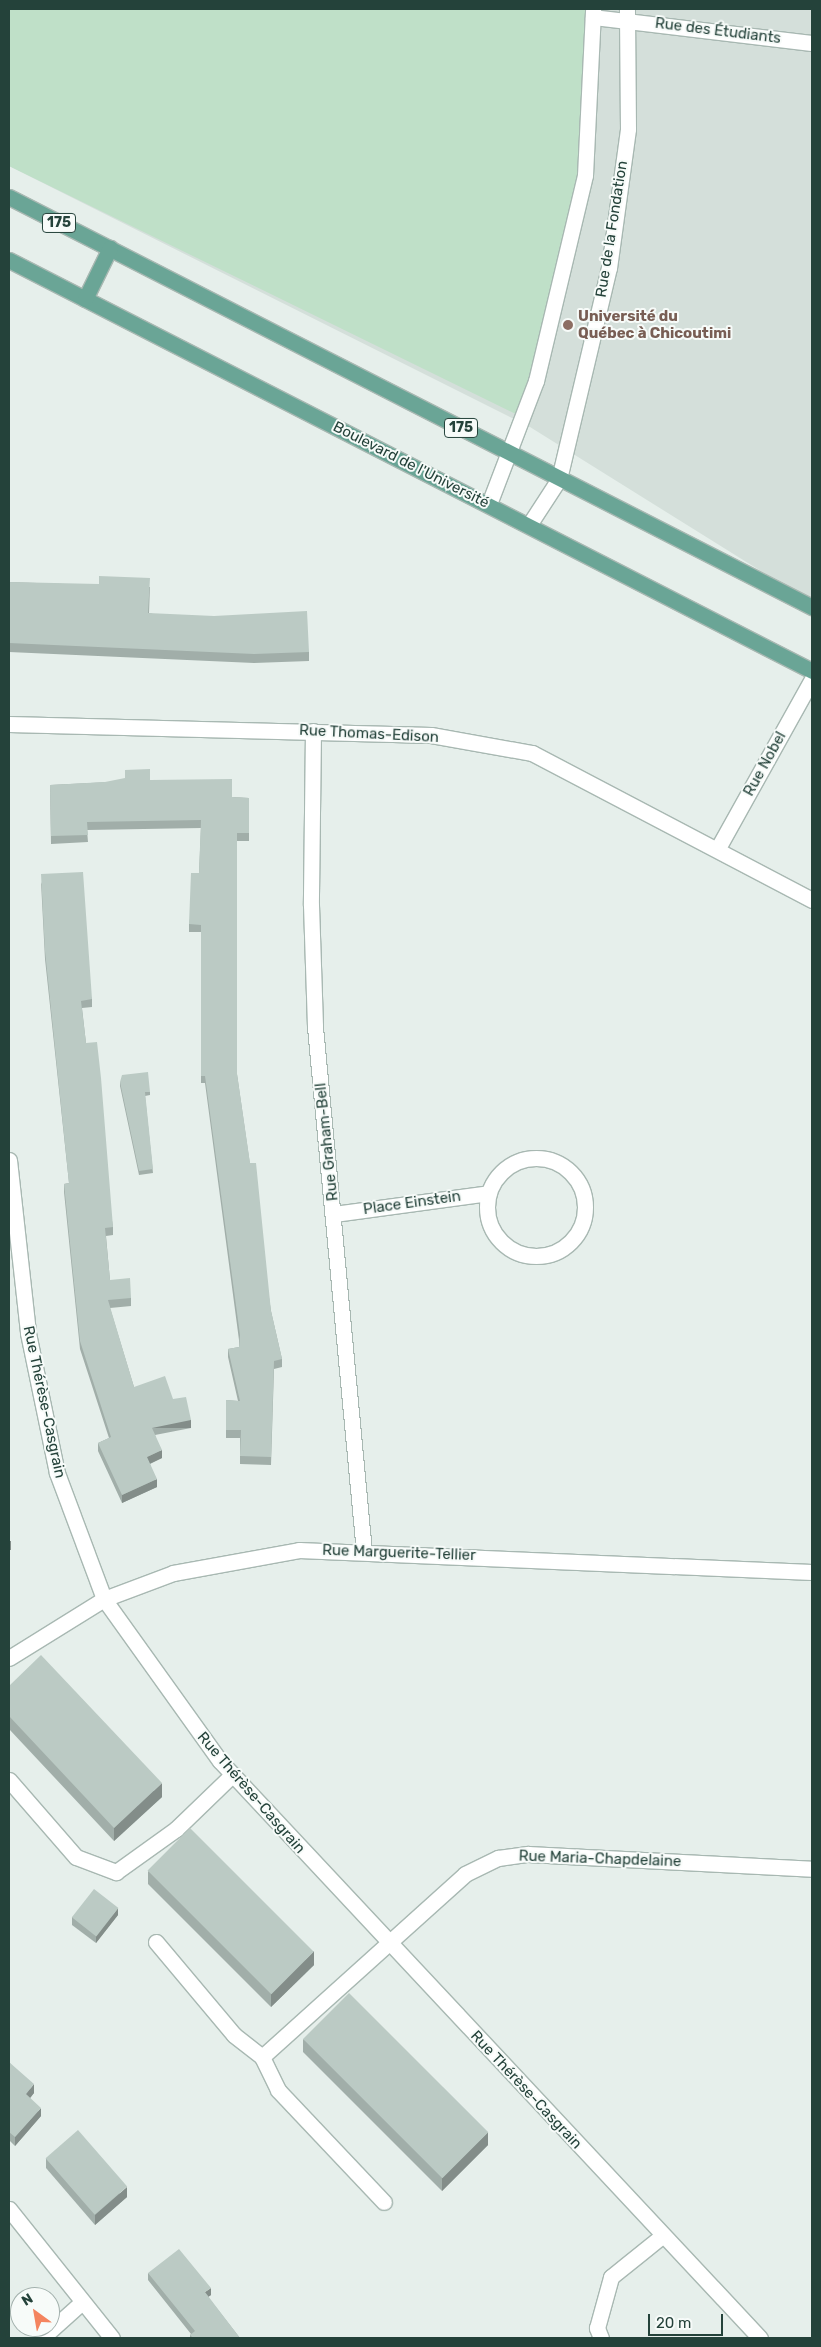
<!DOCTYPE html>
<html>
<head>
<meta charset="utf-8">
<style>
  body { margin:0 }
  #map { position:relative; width:821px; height:2347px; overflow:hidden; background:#e6efeb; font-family:Rubik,sans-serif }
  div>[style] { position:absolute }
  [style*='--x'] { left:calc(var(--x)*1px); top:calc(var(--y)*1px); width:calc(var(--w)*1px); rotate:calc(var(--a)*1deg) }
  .built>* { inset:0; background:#d4dfda }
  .green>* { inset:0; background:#bfe0c8 }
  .roads { filter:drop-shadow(1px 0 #a8b8b2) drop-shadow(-1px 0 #a8b8b2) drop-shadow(0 1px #a8b8b2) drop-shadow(0 -1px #a8b8b2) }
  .minor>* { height:15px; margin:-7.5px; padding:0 7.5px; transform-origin:7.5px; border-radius:7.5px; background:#fff }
  .minor>.ring { margin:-7.5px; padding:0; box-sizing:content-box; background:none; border:15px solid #fff; border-radius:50% }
  .major>* { height:15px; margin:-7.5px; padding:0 7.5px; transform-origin:7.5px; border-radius:7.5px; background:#6aa596 }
  .wall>* { inset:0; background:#a1aea9 }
  .shaded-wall>* { inset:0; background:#838d89; transform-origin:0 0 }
  .building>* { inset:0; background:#bbcac4; transform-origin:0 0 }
  .dots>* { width:14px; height:14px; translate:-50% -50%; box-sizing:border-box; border:2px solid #f7fbf9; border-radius:50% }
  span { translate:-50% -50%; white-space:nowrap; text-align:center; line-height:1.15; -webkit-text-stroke:4px #f7fbf9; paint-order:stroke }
  .shield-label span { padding:1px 4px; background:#f7fbf9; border:1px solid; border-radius:4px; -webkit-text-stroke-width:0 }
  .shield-label { font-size:14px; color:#24423a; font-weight:700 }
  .street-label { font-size:15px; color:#24423a }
  .education-label { font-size:15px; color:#785e54; font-weight:700 }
  .left { translate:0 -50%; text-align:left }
  .frame { position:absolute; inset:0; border:10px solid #24423a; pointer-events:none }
  .north { position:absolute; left:10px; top:2287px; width:50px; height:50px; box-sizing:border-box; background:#f7fbf9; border:1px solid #a3b1ad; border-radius:50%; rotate:328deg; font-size:14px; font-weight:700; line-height:20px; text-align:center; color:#24423a }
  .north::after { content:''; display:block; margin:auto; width:18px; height:22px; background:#f4845f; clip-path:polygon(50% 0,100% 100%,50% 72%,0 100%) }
  .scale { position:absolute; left:648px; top:2314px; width:75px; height:22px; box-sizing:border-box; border:2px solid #24423a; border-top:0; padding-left:6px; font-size:15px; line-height:18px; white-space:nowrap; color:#24423a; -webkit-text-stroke:4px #f7fbf9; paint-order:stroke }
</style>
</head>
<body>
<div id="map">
  <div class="built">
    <div style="clip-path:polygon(9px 9px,812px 9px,812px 603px,530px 427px,9px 166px)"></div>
  </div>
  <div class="green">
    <div style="clip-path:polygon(9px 9px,593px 9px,585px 175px,522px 417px,9px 166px)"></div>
  </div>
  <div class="roads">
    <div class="minor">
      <div style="--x:593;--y:17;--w:221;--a:6.8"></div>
      <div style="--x:489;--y:504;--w:132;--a:-69.1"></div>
      <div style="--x:536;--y:381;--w:212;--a:-76.6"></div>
      <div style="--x:585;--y:175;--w:166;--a:-87.2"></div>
      <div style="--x:529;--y:525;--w:55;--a:-56.9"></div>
      <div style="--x:559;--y:479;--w:217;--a:-76.7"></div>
      <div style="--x:609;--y:268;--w:140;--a:-82.2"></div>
      <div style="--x:628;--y:129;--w:120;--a:-90.5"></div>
      <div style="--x:9;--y:724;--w:422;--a:1.5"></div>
      <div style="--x:431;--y:735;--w:103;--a:10.1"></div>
      <div style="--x:532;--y:753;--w:316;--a:27.7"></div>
      <div style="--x:313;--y:731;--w:174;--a:90.7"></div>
      <div style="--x:311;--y:905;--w:122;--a:88.1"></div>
      <div style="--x:315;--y:1027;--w:527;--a:84.67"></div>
      <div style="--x:718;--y:848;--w:193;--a:-60.9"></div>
      <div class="ring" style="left:487px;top:1158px;width:83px;height:83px"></div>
      <div style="--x:9;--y:1160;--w:174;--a:83.7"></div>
      <div style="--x:28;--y:1333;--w:143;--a:78.3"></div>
      <div style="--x:57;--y:1473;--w:134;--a:69.5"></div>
      <div style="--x:104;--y:1599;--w:199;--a:54.4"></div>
      <div style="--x:220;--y:1761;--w:790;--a:46.9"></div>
      <div style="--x:334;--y:1214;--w:156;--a:-7.7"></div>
      <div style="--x:9;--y:1658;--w:112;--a:-31.8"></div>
      <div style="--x:104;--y:1599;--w:74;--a:-20.6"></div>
      <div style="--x:173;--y:1573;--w:128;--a:-10.3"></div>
      <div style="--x:299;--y:1550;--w:513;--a:2.46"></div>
      <div style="--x:9;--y:1780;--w:102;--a:49"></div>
      <div style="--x:76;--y:1857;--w:43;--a:20.6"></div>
      <div style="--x:116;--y:1872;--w:74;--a:-35.6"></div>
      <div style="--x:176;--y:1829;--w:78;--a:-44"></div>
      <div style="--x:156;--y:1942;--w:121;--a:50"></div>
      <div style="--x:234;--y:2035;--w:36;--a:38"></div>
      <div style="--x:262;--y:2057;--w:273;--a:-42"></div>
      <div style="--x:465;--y:1874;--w:37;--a:-26"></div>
      <div style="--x:498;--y:1858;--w:30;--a:-8"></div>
      <div style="--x:528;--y:1854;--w:284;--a:3"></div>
      <div style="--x:262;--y:2057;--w:37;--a:64"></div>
      <div style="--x:278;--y:2090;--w:154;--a:46.6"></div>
      <div style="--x:9;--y:2209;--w:165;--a:51.4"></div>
      <div style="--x:42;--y:2338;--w:52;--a:-41.9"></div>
      <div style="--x:601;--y:2338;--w:11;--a:-112"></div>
      <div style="--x:597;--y:2328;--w:53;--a:-74.6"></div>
      <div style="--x:611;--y:2277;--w:65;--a:-38.8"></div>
    </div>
    <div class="major">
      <div style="--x:9;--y:197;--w:902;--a:27.05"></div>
      <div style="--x:9;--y:260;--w:902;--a:27.1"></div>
      <div style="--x:85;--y:299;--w:57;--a:-63.9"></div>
    </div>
  </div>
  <div class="wall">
    <div style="clip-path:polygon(9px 582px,150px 587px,149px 613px,309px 652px,309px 661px,254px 663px,9px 652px)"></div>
    <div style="clip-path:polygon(150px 780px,232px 797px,249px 798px,249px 841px,237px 841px,237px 1074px,271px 1311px,282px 1359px,282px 1367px,274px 1369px,271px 1465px,240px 1464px,240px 1438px,226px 1438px,226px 1400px,238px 1401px,228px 1357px,228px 1349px,239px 1347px,239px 1340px,205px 1083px,201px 1083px,201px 932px,189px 932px,189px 924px,199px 873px,201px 828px,87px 830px,88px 842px,51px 844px,50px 785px)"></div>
    <div style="clip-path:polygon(41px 882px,92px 999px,92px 1007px,82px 1008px,86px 1043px,113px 1227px,113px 1235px,106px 1236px,110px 1280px,131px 1298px,131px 1306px,110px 1308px,134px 1387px,173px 1399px,191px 1428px,155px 1435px,162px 1458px,150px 1464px,157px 1487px,122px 1503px,98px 1451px,98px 1443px,109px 1438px,80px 1349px,64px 1192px,64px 1184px,69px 1183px,45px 959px)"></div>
    <div style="clip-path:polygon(120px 1082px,150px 1092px,150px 1095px,145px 1096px,153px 1173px,139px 1175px,120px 1086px)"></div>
    <div style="clip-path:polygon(9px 1686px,162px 1797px,114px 1841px,9px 1729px)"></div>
    <div style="clip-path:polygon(148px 1871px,314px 1965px,271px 2007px,148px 1884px)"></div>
    <div style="clip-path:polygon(118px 1915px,96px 1943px,72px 1925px,72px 1917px)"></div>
    <div style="clip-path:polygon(303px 2039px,488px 2145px,442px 2191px,303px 2052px)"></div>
    <div style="clip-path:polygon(9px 2062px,34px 2093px,30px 2098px,41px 2116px,15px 2146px,9px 2140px)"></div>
    <div style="clip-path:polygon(46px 2158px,127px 2197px,95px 2225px,46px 2168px)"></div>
    <div style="clip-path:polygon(148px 2273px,211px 2295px,208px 2297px,240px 2338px,190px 2338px,190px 2335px,191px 2334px,148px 2280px)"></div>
  </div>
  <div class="shaded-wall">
    <div style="left:191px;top:1420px;width:8px;height:40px;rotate:90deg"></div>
    <div style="clip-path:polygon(162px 1450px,162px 1458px,147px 1465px,147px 1457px)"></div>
    <div style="clip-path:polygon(157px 1479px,157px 1487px,122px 1503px,122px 1495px)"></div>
    <div style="left:11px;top:1541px;width:9px;height:2px;rotate:90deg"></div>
    <div style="clip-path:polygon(162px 1783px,162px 1797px,114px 1841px,114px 1828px)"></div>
    <div style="clip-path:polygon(118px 1908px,118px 1915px,96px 1943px,96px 1936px)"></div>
    <div style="clip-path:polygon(314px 1951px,314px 1965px,271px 2007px,271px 1994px)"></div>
    <div style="clip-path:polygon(34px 2084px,34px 2093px,26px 2103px,26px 2094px)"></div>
    <div style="clip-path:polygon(41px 2108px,41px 2116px,15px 2146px,15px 2137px)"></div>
    <div style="clip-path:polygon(488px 2132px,488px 2145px,442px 2191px,442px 2178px)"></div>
    <div style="clip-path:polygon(127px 2187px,127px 2197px,95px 2225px,95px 2215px)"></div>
    <div style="clip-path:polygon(211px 2288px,211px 2295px,205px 2299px,205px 2292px)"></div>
  </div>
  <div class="building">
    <div style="clip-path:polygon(99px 576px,150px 578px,148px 613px,214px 616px,307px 611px,309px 652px,254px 654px,9px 643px,9px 582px,99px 584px)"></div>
    <div style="clip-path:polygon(150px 769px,150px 780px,232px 779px,232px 797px,249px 798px,249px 833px,237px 833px,237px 1074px,250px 1163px,256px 1163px,271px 1311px,282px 1359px,274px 1361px,271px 1457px,240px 1456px,241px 1430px,226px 1430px,226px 1400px,240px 1401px,228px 1349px,239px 1347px,240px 1335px,205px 1076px,201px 1076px,201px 925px,189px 924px,191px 873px,199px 873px,201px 820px,87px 822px,88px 835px,51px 836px,50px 785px,105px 782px,125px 778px,125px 770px)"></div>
    <div style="clip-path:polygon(83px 872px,92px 999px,81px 1001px,86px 1043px,97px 1042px,101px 1078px,113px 1227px,105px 1228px,110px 1280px,130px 1278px,131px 1298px,108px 1300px,134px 1387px,165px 1376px,173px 1399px,186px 1397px,191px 1420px,152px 1428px,162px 1450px,147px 1457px,157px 1479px,122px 1495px,98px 1443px,111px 1437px,80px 1341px,64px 1184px,69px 1183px,45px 951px,41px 874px)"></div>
    <div style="clip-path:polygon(148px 1072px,150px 1092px,145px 1092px,153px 1169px,139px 1171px,120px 1082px,122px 1075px)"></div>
    <div style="clip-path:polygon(41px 1655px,162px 1783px,114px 1828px,9px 1716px,9px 1686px)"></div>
    <div style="left:190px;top:1828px;width:175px;height:60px;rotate:45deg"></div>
    <div style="left:94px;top:1889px;width:31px;height:36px;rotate:38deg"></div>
    <div style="left:349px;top:1993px;width:197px;height:65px;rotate:45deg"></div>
    <div style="clip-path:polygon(9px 2062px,34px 2084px,26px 2094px,41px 2108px,15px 2137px,9px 2132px)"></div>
    <div style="left:78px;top:2130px;width:75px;height:43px;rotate:49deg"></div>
    <div style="clip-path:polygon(179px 2249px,211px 2288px,205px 2292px,240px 2338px,193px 2338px,190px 2335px,195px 2331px,148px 2273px)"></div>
  </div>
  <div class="dots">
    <div style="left:568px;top:325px;background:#8d6e63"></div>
  </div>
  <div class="shield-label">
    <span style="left:59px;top:223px">175</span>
    <span style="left:461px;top:428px">175</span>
  </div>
  <div class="street-label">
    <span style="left:718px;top:31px;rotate:7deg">Rue des Étudiants</span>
    <span style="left:612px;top:229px;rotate:-81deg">Rue de la Fondation</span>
    <span style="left:411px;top:465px;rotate:27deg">Boulevard de l'Université</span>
    <span style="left:369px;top:734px;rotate:3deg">Rue Thomas-Edison</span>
    <span style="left:765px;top:764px;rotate:-61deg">Rue Nobel</span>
    <span style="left:327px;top:1142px;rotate:-96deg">Rue Graham-Bell</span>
    <span style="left:412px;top:1203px;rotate:-8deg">Place Einstein</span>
    <span style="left:44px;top:1402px;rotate:78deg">Rue Thérèse-Casgrain</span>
    <span style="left:399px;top:1553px;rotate:2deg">Rue Marguerite-Tellier</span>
    <span style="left:251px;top:1793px;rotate:49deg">Rue Thérèse-Casgrain</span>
    <span style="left:600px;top:1859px;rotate:2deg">Rue Maria-Chapdelaine</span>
    <span style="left:526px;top:2090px;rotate:47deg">Rue Thérèse-Casgrain</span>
  </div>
  <div class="education-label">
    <span class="left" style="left:578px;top:325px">Université du<br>Québec à Chicoutimi</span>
  </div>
  <div class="frame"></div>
  <div class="north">N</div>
  <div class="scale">20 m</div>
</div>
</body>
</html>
